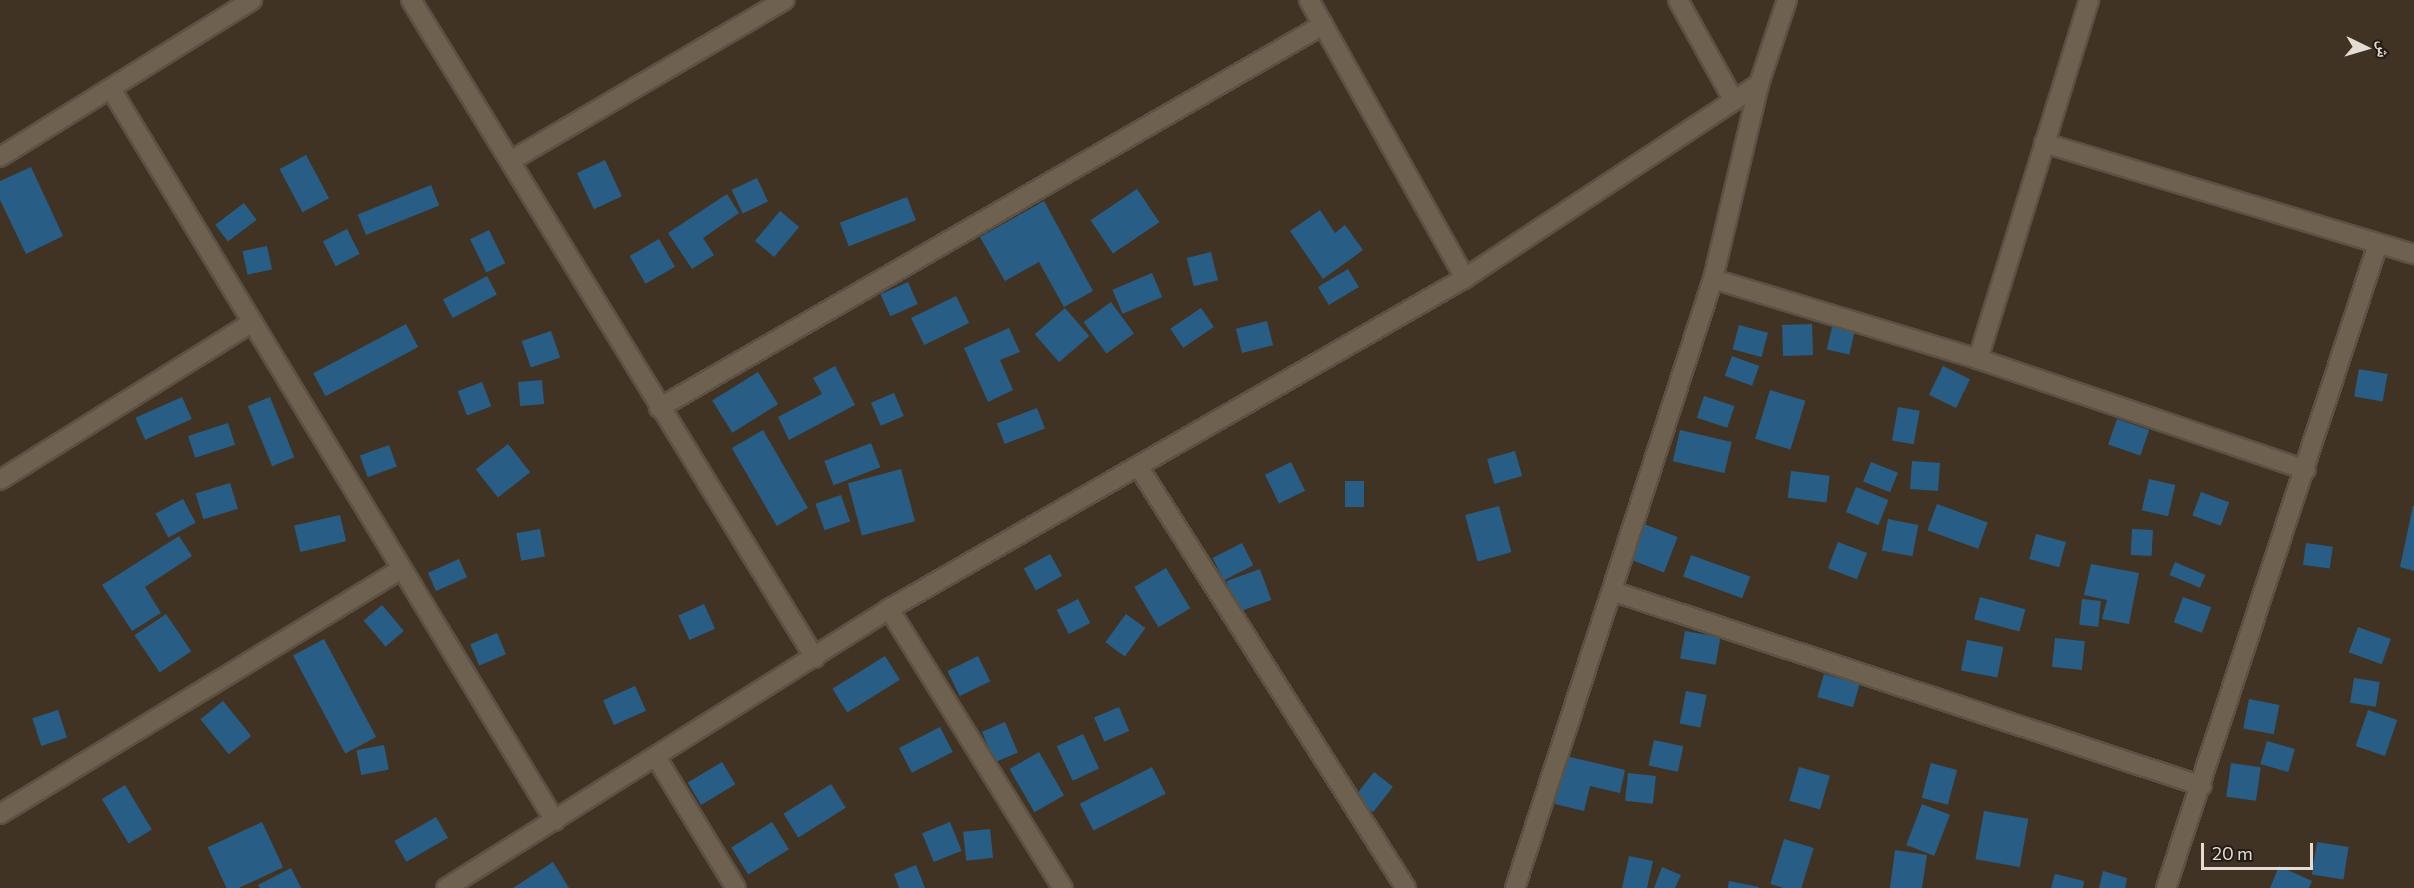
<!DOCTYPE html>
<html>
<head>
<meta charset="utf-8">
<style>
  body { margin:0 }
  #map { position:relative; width:2414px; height:888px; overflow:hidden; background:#403324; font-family:Commissioner,"Noto Naskh Arabic",sans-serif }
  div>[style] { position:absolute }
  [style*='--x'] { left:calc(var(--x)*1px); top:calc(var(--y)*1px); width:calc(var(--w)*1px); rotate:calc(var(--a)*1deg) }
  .building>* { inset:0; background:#285e86; transform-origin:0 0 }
  .roads { filter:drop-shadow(2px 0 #5b5144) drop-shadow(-2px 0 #5b5144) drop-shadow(0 2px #5b5144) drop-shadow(0 -2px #5b5144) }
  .minor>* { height:18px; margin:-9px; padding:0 9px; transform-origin:9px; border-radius:9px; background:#6f6150 }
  span { translate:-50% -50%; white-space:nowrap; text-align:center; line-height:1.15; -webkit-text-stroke:4.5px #221c15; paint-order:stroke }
  .north { position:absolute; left:2336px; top:18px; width:60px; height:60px; -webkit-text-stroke:4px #221c15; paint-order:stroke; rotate:95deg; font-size:16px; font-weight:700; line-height:24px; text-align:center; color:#e5ddd4 }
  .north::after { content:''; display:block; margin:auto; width:21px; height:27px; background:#e5ddd4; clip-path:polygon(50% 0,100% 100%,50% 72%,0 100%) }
  .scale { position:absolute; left:2201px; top:843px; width:112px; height:27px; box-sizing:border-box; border:3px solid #e5ddd4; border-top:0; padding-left:8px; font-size:18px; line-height:21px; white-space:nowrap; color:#e5ddd4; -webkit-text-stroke:4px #221c15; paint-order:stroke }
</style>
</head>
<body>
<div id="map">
  <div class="building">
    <div style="left:306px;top:155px;width:49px;height:30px;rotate:62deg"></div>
    <div style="left:605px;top:160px;width:40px;height:31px;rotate:65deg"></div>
    <div style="clip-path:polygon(31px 167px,63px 236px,26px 254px,0 200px,0 181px)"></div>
    <div style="left:757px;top:178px;width:26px;height:28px;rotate:65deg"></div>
    <div style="left:431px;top:185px;width:22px;height:79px;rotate:68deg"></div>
    <div style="left:1137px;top:189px;width:40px;height:56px;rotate:56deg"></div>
    <div style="clip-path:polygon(727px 194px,739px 213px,703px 238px,714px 255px,692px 269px,668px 233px)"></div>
    <div style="left:907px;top:197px;width:25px;height:72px;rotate:69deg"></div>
    <div style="clip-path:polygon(1044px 201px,1093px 291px,1064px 307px,1039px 262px,1005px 281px,980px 237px)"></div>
    <div style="left:244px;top:203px;width:21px;height:36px;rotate:53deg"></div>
    <div style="clip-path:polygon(1320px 210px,1335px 233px,1345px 225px,1363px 250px,1323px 279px,1290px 231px)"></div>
    <div style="left:780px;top:211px;width:25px;height:39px;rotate:40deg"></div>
    <div style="left:347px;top:229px;width:28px;height:27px;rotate:63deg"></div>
    <div style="left:489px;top:230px;width:37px;height:21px;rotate:64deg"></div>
    <div style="left:659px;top:239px;width:32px;height:34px;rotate:60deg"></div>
    <div style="left:267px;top:246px;width:24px;height:25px;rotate:78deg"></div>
    <div style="left:1211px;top:252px;width:29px;height:25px;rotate:76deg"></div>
    <div style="left:1348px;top:269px;width:21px;height:35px;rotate:59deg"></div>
    <div style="left:1152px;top:273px;width:26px;height:43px;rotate:67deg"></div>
    <div style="left:487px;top:276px;width:21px;height:50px;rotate:62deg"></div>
    <div style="left:908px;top:282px;width:24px;height:30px;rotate:66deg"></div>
    <div style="left:956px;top:296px;width:30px;height:50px;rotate:64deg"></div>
    <div style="left:1111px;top:302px;width:39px;height:34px;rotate:54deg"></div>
    <div style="left:1065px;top:308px;width:37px;height:40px;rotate:49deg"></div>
    <div style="left:1201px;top:308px;width:23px;height:37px;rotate:56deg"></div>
    <div style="left:1267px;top:321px;width:25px;height:32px;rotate:76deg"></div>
    <div style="left:406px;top:324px;width:26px;height:105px;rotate:62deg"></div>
    <div style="left:1812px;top:324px;width:31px;height:30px;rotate:88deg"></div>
    <div style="left:1739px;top:325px;width:30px;height:25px;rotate:15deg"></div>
    <div style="left:1832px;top:327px;width:23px;height:23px;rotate:13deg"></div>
    <div style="clip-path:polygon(1009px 328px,1020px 352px,1000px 360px,1013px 390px,988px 402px,964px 348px)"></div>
    <div style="left:551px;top:331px;width:28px;height:31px;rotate:71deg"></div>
    <div style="left:1732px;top:356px;width:29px;height:21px;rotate:20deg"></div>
    <div style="clip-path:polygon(835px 366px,855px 405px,789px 440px,778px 417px,822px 394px,813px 378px)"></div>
    <div style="left:1943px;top:366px;width:30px;height:32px;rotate:26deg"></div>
    <div style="left:2359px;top:369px;width:29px;height:28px;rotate:10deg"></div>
    <div style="left:758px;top:372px;width:38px;height:54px;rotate:58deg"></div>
    <div style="left:542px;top:380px;width:24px;height:24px;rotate:85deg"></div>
    <div style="left:482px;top:382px;width:26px;height:26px;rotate:69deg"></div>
    <div style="left:1770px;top:390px;width:37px;height:51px;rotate:17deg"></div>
    <div style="left:894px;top:393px;width:25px;height:25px;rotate:67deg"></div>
    <div style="left:1704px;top:396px;width:32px;height:23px;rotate:18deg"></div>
    <div style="left:182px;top:397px;width:24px;height:51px;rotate:66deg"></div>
    <div style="left:270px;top:397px;width:65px;height:24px;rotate:68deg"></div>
    <div style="left:1898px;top:407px;width:22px;height:34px;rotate:10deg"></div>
    <div style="left:1037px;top:408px;width:22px;height:43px;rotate:69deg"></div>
    <div style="left:2117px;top:419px;width:34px;height:27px;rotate:19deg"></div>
    <div style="left:228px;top:423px;width:23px;height:42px;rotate:72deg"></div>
    <div style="left:763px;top:430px;width:90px;height:36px;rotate:60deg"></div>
    <div style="left:1680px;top:430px;width:53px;height:32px;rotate:13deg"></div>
    <div style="left:871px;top:443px;width:26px;height:50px;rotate:69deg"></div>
    <div style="left:508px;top:444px;width:36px;height:41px;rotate:52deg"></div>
    <div style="left:389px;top:445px;width:23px;height:31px;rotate:70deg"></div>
    <div style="left:1515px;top:451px;width:26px;height:29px;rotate:74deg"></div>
    <div style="left:1912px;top:461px;width:28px;height:28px;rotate:4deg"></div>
    <div style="left:1291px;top:462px;width:32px;height:29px;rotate:64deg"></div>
    <div style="left:1871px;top:462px;width:29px;height:21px;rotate:22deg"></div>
    <div style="left:901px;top:469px;width:54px;height:55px;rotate:75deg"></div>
    <div style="left:1791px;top:471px;width:39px;height:27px;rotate:7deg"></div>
    <div style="left:2149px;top:479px;width:27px;height:32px;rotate:13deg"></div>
    <div style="left:1345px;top:481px;width:19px;height:26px"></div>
    <div style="left:230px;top:483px;width:27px;height:36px;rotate:73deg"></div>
    <div style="left:1856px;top:487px;width:35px;height:27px;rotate:22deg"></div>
    <div style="left:2201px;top:492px;width:30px;height:25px;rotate:20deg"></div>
    <div style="left:841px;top:495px;width:28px;height:27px;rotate:71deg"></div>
    <div style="left:183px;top:499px;width:27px;height:31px;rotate:62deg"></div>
    <div style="left:1937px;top:504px;width:54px;height:28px;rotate:20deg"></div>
    <div style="left:1499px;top:506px;width:48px;height:35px;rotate:75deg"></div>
    <div style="clip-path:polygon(2413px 506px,2414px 506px,2414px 571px,2400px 567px)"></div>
    <div style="left:340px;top:515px;width:27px;height:47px;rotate:77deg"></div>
    <div style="left:1888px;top:519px;width:31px;height:32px;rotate:11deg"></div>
    <div style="left:1644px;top:524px;width:36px;height:38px;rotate:21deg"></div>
    <div style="left:540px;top:529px;width:28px;height:24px;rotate:80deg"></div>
    <div style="left:2132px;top:529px;width:21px;height:26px;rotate:3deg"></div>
    <div style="left:2036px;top:534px;width:31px;height:26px;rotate:15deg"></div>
    <div style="clip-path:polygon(179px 536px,192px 556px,145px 587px,161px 613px,132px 631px,102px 585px)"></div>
    <div style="left:1838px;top:542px;width:31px;height:28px;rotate:21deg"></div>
    <div style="left:1242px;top:543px;width:25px;height:33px;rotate:63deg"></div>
    <div style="left:2306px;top:543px;width:27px;height:22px;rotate:8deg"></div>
    <div style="left:1050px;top:554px;width:25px;height:30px;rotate:61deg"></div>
    <div style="left:1691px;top:555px;width:63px;height:23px;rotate:20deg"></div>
    <div style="left:459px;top:559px;width:20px;height:34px;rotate:66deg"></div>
    <div style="left:2175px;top:562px;width:33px;height:14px;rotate:23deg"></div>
    <div style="clip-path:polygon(2091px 564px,2139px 573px,2129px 624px,2102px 619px,2107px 600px,2084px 595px)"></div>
    <div style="left:1166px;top:568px;width:47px;height:37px;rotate:59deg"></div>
    <div style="left:1260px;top:569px;width:33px;height:36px;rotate:70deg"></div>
    <div style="left:1980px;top:597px;width:47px;height:23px;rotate:15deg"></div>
    <div style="left:2183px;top:597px;width:30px;height:27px;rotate:20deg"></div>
    <div style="left:1078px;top:599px;width:27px;height:24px;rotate:63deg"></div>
    <div style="left:2082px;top:599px;width:19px;height:26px;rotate:6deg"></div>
    <div style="left:704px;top:604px;width:27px;height:28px;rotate:66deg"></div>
    <div style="left:382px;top:605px;width:34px;height:24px;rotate:50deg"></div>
    <div style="left:166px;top:614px;width:45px;height:38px;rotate:56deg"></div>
    <div style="left:1126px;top:614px;width:24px;height:35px;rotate:36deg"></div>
    <div style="left:2358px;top:627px;width:35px;height:27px;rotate:20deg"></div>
    <div style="left:1685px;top:631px;width:36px;height:28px;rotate:10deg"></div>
    <div style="left:497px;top:633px;width:23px;height:29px;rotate:67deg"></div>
    <div style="left:2055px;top:638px;width:30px;height:29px;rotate:6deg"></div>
    <div style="left:324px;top:639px;width:111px;height:35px;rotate:62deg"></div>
    <div style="left:1967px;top:640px;width:37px;height:31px;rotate:11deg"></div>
    <div style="left:885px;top:656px;width:28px;height:62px;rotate:58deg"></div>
    <div style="left:978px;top:656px;width:28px;height:34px;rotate:64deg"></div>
    <div style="left:1824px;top:674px;width:37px;height:24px;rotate:16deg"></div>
    <div style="left:2354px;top:678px;width:26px;height:25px;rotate:9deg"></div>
    <div style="left:635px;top:686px;width:27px;height:35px;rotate:66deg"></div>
    <div style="left:1686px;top:691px;width:21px;height:33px;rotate:11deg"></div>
    <div style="left:2249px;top:699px;width:31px;height:30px;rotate:11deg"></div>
    <div style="left:223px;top:701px;width:45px;height:29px;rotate:51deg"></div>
    <div style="left:1119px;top:707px;width:26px;height:27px;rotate:67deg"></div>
    <div style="left:58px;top:710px;width:29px;height:27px;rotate:72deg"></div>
    <div style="left:2368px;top:710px;width:31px;height:38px;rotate:19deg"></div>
    <div style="left:1005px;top:722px;width:33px;height:25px;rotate:67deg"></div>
    <div style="left:940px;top:727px;width:28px;height:46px;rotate:63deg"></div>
    <div style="left:1083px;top:734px;width:38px;height:29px;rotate:65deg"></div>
    <div style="left:1654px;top:740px;width:30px;height:26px;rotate:12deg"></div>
    <div style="left:2267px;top:741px;width:29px;height:24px;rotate:16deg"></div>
    <div style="left:384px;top:745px;width:25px;height:28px;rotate:79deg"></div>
    <div style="left:1039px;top:752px;width:50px;height:34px;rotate:60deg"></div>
    <div style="clip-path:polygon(1566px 756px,1625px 770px,1620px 793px,1590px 786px,1584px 811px,1555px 804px)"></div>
    <div style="left:722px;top:762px;width:26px;height:40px;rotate:59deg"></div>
    <div style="left:1931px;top:763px;width:27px;height:36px;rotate:15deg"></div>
    <div style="left:2231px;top:763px;width:30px;height:34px;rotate:8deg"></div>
    <div style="left:1152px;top:767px;width:30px;height:81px;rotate:63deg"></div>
    <div style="left:1799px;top:767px;width:32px;height:35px;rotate:16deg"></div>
    <div style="left:1374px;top:772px;width:24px;height:32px;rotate:38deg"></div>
    <div style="left:1628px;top:773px;width:28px;height:28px;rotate:6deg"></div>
    <div style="left:831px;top:784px;width:28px;height:56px;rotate:58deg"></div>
    <div style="left:125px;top:785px;width:52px;height:27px;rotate:59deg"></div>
    <div style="left:1922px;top:804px;width:30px;height:44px;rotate:21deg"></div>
    <div style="left:1984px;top:811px;width:45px;height:49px;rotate:10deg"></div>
    <div style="left:436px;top:817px;width:24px;height:48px;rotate:60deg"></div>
    <div style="left:262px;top:822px;width:50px;height:60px;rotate:65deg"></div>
    <div style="left:772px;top:822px;width:32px;height:48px;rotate:58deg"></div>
    <div style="left:950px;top:822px;width:31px;height:30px;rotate:68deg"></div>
    <div style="left:990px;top:829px;width:29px;height:27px;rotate:84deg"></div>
    <div style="left:1784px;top:839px;width:31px;height:47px;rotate:17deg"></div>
    <div style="left:2317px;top:842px;width:32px;height:33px;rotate:9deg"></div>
    <div style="clip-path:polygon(1895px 850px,1927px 855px,1922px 888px,1890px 888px)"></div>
    <div style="clip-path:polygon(1629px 856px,1653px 861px,1647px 888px,1622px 888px)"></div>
    <div style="clip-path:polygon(553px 862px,569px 888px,513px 888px)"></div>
    <div style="clip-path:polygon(916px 865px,925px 888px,899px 888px,894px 874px)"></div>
    <div style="clip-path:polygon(2279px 866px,2312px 881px,2309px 888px,2270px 888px)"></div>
    <div style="clip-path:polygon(1662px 867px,1681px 875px,1675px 888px,1654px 888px)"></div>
    <div style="clip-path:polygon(291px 868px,301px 888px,260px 888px,258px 885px)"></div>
    <div style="clip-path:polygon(2103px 871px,2127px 878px,2125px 888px,2099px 888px)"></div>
    <div style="clip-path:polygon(2055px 874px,2084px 881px,2083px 888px,2051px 888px)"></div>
    <div style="clip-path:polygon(1729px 881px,1759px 887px,1759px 888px,1728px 888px)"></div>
  </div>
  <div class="roads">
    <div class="minor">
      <div style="--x:411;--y:0;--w:772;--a:58.45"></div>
      <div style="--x:1309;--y:0;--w:319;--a:60.7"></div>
      <div style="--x:1678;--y:0;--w:115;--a:61"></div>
      <div style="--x:111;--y:89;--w:856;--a:58.76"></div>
      <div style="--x:2044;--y:143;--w:386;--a:16.7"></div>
      <div style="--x:0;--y:157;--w:297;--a:-31.9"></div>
      <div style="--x:512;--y:160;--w:316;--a:-30.4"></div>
      <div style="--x:1713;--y:279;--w:277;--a:16.8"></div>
      <div style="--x:1978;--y:359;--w:346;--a:18.7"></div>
      <div style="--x:1978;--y:359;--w:376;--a:-72.8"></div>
      <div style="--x:659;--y:408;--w:767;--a:-29.98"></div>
      <div style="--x:1138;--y:466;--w:500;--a:57.6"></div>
      <div style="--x:0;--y:480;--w:295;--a:-32"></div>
      <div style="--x:1615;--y:592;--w:618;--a:18.29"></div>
      <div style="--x:889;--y:609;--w:329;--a:58.1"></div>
      <div style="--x:656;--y:757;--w:153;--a:58.6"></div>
      <div style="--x:0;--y:814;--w:470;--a:-31.4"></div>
      <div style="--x:446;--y:888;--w:524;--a:-32.2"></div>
      <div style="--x:889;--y:609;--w:664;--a:-29.88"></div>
      <div style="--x:1465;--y:278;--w:352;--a:-33.4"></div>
      <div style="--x:1515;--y:888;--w:640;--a:-71.99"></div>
      <div style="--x:1713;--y:279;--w:200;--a:-76.7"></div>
      <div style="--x:1759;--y:84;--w:89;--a:-71.6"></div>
      <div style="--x:2166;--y:888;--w:678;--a:-71.78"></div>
    </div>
  </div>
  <div class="north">ش</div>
  <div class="scale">20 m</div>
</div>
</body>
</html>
